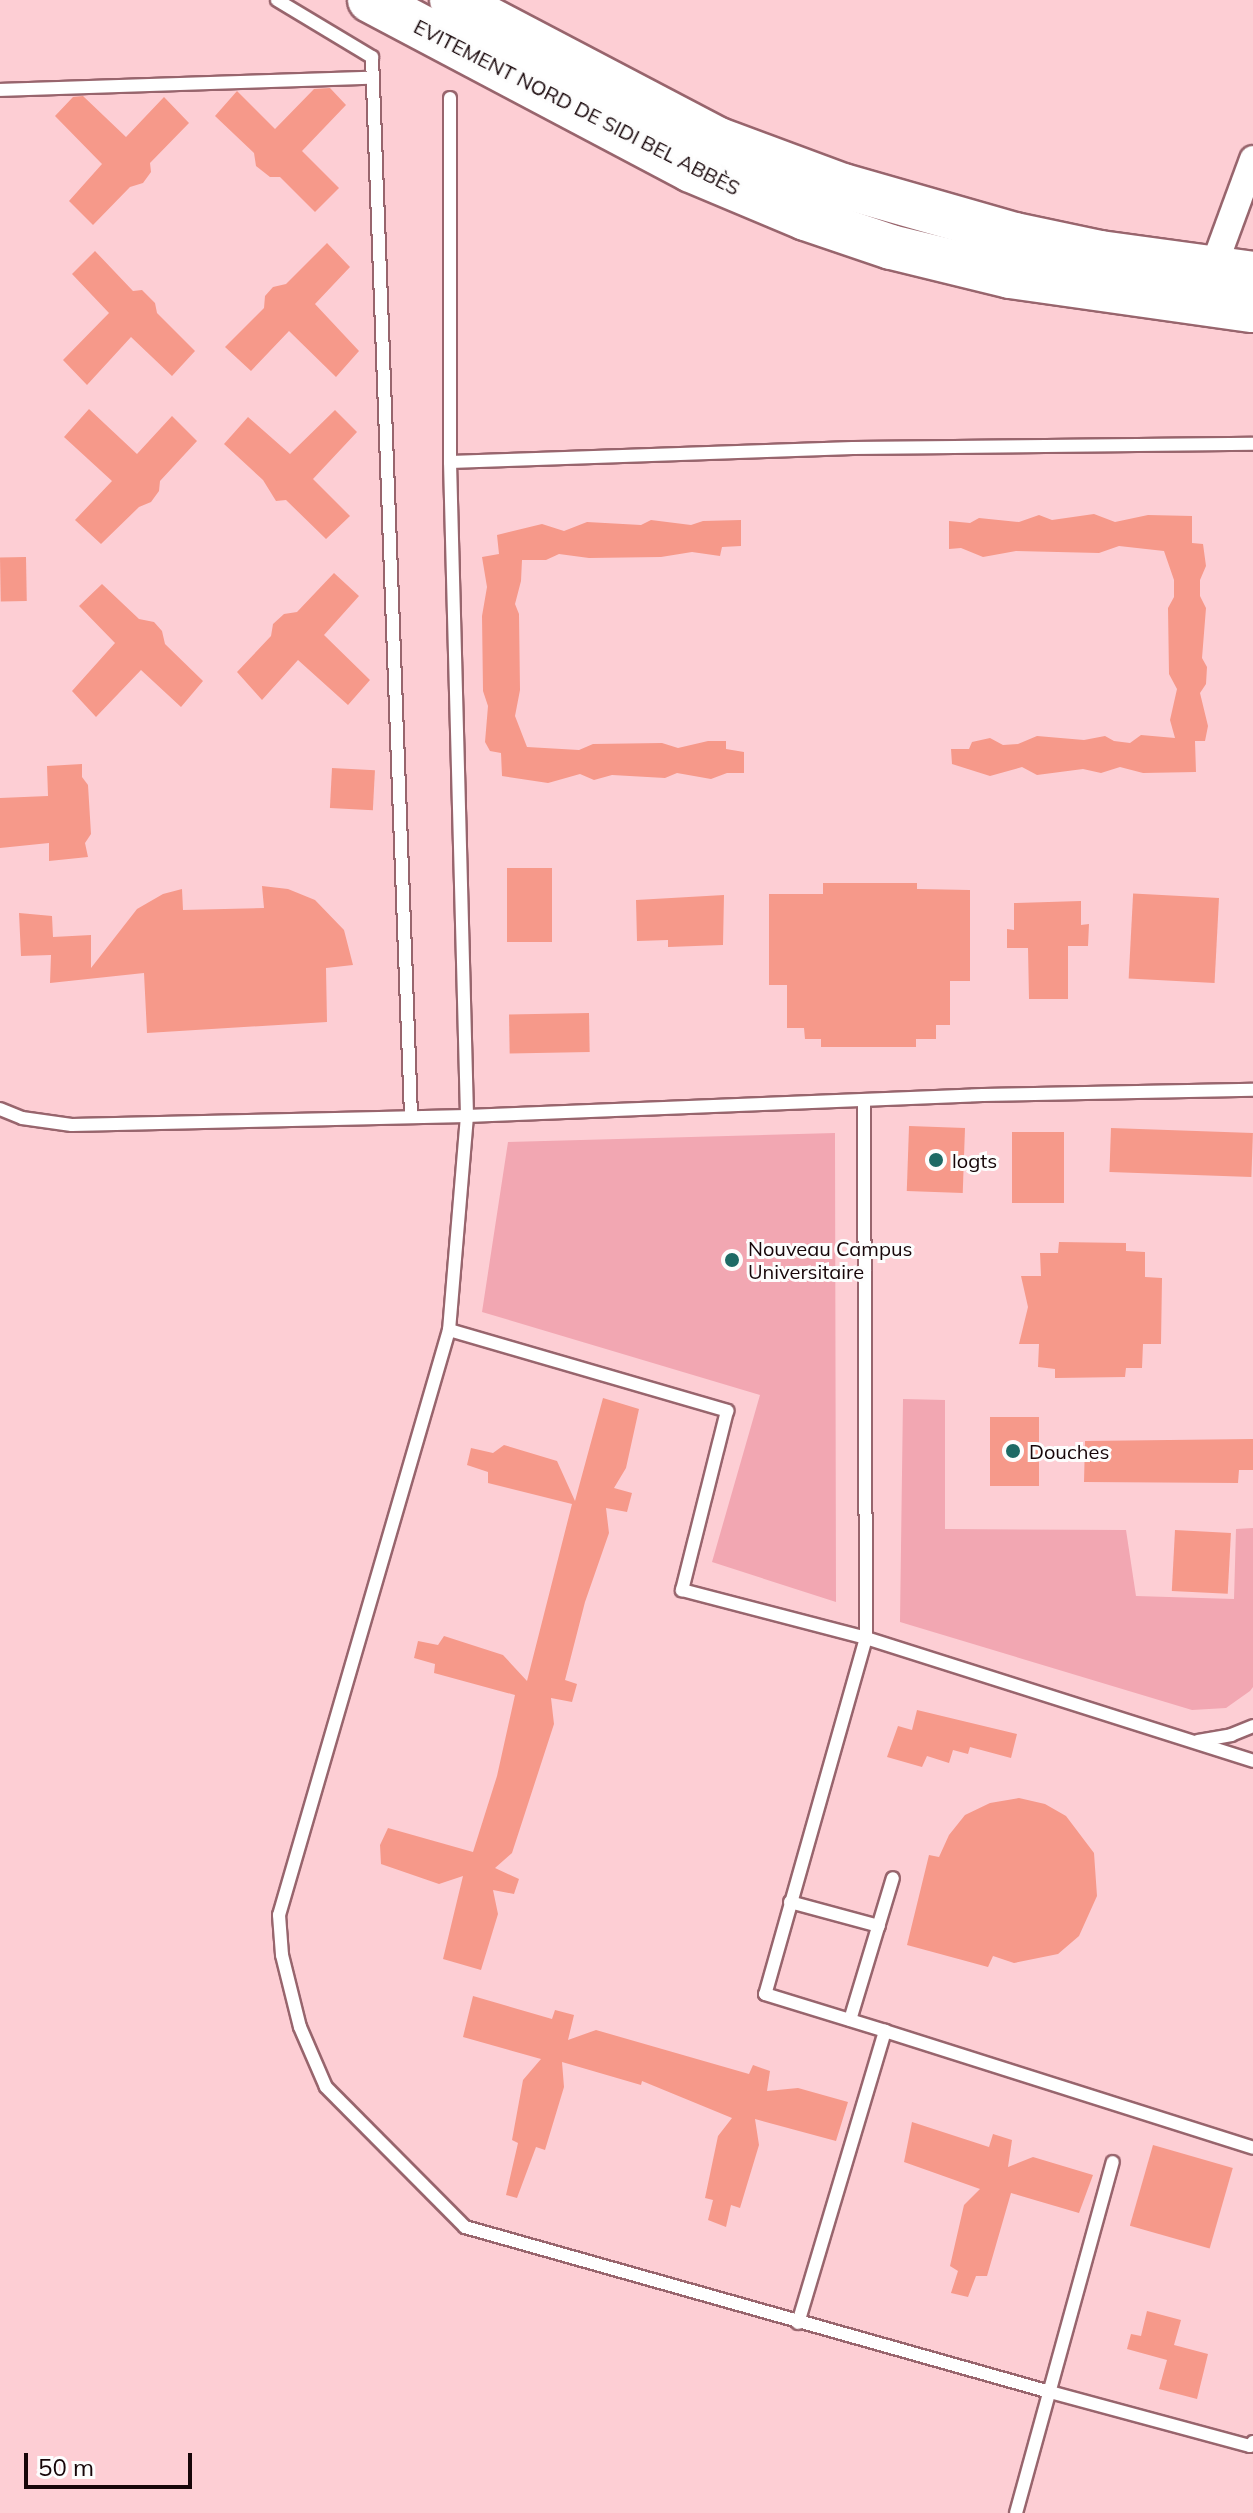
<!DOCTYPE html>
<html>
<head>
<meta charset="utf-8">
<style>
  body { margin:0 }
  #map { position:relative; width:1253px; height:2513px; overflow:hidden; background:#fdced4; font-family:Mulish,sans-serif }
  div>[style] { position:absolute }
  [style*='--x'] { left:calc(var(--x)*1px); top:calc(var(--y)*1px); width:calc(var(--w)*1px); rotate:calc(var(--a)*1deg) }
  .green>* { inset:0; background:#f2a7b2 }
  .building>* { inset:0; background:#f6998a; transform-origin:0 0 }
  .roads { filter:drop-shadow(2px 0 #98656d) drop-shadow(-2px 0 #98656d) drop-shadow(0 2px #98656d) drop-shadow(0 -2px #98656d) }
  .lane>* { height:12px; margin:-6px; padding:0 6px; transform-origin:6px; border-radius:6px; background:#fff }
  .street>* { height:26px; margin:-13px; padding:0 13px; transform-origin:13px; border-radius:13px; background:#fff }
  .highway>* { height:44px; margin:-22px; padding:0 22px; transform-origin:22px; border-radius:22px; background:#fff }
  .dots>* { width:22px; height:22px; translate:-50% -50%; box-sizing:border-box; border:4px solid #fdfdfd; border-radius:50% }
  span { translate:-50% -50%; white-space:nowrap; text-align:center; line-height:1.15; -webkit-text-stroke:6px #fdfdfd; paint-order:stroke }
  .street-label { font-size:20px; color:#170609 }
  .poi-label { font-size:20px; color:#170609 }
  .left { translate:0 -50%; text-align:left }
  .scale { position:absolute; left:24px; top:2453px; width:168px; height:36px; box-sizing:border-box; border:4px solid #170609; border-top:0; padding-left:10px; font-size:24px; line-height:28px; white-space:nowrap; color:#170609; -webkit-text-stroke:6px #fdfdfd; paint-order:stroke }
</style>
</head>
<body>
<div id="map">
  <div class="green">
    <div style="clip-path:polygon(835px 1133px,836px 1602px,712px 1562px,760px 1395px,482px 1312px,508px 1142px)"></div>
    <div style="clip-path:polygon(903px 1399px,945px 1400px,945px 1529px,1126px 1530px,1136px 1596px,1234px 1599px,1236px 1529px,1253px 1528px,1253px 1687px,1250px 1691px,1226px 1708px,1192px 1710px,900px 1622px)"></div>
  </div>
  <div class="building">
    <div style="clip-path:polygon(330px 88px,346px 105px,302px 151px,339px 188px,315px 212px,280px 177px,270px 177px,256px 166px,254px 153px,215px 116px,237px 91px,275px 129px,314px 89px)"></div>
    <div style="clip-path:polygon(83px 96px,126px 137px,164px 97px,189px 123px,150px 163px,151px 172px,143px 183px,130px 187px,93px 225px,69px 201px,102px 164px,55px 116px,73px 97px)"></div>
    <div style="clip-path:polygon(327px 243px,350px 267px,315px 304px,359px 351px,336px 377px,289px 331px,251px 371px,225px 347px,264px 308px,265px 296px,273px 287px,286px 284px)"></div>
    <div style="clip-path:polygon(95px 251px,133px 291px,142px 290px,155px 303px,157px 313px,195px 351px,172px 376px,131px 337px,87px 385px,63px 360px,109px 313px,72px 274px)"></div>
    <div style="clip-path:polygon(89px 409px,137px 454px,172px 416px,197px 441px,160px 481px,159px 491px,151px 502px,139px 507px,101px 544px,75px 520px,112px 481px,64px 437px)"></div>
    <div style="clip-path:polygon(335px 410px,357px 432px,313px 479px,350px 516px,326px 539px,286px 500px,276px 501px,263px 480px,224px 444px,248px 417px,290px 454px)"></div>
    <div style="clip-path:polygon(1094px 514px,1115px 522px,1148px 515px,1192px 516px,1192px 543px,1203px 544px,1206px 566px,1200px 580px,1200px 596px,1206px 608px,1202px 658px,1207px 667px,1206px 684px,1200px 693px,1208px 726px,1205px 741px,1195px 741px,1196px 772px,1143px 773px,1120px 767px,1101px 773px,1083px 769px,1037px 775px,1022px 767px,990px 776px,952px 764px,951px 749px,969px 749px,972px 742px,990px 738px,1003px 745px,1018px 744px,1037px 736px,1084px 740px,1105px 736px,1114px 741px,1130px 743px,1141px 735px,1175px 738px,1170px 720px,1177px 689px,1169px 674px,1168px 608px,1174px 597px,1174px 580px,1164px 551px,1119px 546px,1099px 553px,1016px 551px,983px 557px,961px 548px,949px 549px,949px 521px,970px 523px,979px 518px,1019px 522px,1039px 515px,1052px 520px)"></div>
    <div style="clip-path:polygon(651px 520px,691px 525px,703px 521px,741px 520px,741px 546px,722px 547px,720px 556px,692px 552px,661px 557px,589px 558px,559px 554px,546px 560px,522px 560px,521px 581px,515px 604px,519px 614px,520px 690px,515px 716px,527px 747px,579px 750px,593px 744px,662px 743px,678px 748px,708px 741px,726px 741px,726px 749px,744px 752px,744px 773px,727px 773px,711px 779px,677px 773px,665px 778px,612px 775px,594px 780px,580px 774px,548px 783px,502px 776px,501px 753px,490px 751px,485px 742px,488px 706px,483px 691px,482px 616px,487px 587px,482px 557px,499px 554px,497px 535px,542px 524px,564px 531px,587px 522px,641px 525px)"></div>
    <div style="left:26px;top:557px;width:44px;height:26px;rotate:89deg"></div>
    <div style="clip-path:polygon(334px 573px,359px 596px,324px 635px,370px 680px,348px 705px,298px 660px,262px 700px,237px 672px,271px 636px,273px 624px,284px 614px,297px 612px)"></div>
    <div style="clip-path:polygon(102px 584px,139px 619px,154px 622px,162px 631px,165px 644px,203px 681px,181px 707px,141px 670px,96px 717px,72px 691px,115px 643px,79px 606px)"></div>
    <div style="clip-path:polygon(82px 764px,82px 777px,88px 785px,91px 834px,85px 843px,88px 857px,49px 861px,49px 843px,0 848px,0 798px,48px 796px,47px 766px)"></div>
    <div style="left:332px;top:768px;width:43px;height:40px;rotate:3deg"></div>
    <div style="left:507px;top:868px;width:45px;height:74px"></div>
    <div style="clip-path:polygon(823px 883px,917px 883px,917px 889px,970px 890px,970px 981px,950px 981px,950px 1025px,936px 1025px,936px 1039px,916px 1039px,916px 1047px,821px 1047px,821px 1039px,805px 1039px,804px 1028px,787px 1028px,787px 985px,769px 985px,769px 894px,823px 894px)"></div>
    <div style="clip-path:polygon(262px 886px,288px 889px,315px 900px,344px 930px,353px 965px,326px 968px,327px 1022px,147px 1033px,144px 973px,50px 983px,51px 955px,21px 956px,19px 913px,52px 916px,53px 937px,91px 935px,91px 968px,137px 909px,163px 894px,182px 889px,183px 910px,264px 908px)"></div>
    <div style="clip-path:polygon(724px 895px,723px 945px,668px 947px,668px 940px,637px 941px,636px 900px)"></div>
    <div style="left:1219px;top:898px;width:85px;height:86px;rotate:93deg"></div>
    <div style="clip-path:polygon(1081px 901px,1081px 925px,1089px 924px,1088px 946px,1068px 946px,1068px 999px,1029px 999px,1028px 948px,1007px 948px,1007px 929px,1014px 930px,1014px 903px)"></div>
    <div style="left:589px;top:1013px;width:39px;height:80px;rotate:89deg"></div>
    <div style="left:965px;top:1128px;width:65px;height:56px;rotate:92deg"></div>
    <div style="left:1111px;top:1128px;width:142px;height:44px;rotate:2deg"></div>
    <div style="left:1064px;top:1132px;width:71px;height:52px;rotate:90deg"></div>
    <div style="clip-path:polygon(1059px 1242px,1126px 1243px,1126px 1251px,1145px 1252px,1145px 1277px,1162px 1278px,1161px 1344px,1143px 1344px,1142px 1368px,1126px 1368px,1125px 1377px,1055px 1378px,1055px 1369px,1038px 1367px,1039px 1344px,1019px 1344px,1028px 1307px,1021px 1276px,1041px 1276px,1040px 1253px,1058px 1253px)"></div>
    <div style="clip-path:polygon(603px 1398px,639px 1409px,626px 1468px,614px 1488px,632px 1493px,627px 1512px,606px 1508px,609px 1533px,585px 1602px,565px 1680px,577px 1684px,572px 1702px,551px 1698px,554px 1724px,512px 1853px,495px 1868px,519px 1879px,514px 1894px,493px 1890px,498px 1914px,481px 1970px,443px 1959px,463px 1876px,439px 1884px,381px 1864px,380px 1845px,388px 1828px,473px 1852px,497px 1776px,515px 1695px,434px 1673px,435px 1664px,414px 1658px,418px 1641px,438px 1645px,444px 1636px,503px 1655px,527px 1681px,572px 1504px,488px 1483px,488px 1472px,467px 1465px,471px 1448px,493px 1453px,504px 1445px,557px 1461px,575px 1501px)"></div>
    <div style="left:990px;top:1417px;width:49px;height:69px"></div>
    <div style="clip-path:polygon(1253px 1439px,1253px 1470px,1239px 1470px,1238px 1483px,1084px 1482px,1085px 1441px)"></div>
    <div style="left:1175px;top:1530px;width:56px;height:61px;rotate:3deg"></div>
    <div style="clip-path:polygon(917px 1710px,1017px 1734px,1011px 1758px,970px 1747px,968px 1754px,953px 1750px,949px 1763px,927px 1756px,922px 1767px,887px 1757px,898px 1726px,912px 1730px)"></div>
    <div style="clip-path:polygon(1019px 1798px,1045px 1804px,1066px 1816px,1094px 1853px,1097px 1896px,1079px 1936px,1058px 1954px,1014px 1963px,993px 1956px,988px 1967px,907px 1945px,929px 1855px,939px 1857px,949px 1835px,965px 1815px,990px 1803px)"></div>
    <div style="clip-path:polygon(473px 1996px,552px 2019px,555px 2010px,574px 2015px,568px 2040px,596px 2030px,749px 2074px,753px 2065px,770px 2071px,767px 2091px,798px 2088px,848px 2102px,836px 2141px,755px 2119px,759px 2145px,740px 2208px,731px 2205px,726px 2227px,708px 2220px,713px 2200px,705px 2198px,718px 2136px,732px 2118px,642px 2081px,641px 2085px,562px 2062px,564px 2087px,545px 2150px,536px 2147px,517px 2198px,506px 2195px,518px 2143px,512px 2140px,523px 2080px,541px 2059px,463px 2037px)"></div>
    <div style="clip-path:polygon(912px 2122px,989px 2147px,993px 2134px,1012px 2140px,1008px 2167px,1033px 2157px,1093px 2175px,1079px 2213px,1011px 2193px,987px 2276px,976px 2276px,968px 2297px,951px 2293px,958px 2271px,950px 2266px,964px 2205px,980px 2189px,904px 2162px)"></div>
    <div style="left:1153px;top:2145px;width:83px;height:84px;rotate:16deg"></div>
    <div style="clip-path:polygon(1147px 2311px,1181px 2320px,1174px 2345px,1208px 2354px,1197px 2399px,1159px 2389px,1167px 2360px,1127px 2349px,1131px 2334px,1141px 2336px)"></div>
  </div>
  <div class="roads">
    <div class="lane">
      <div style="--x:277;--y:0;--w:111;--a:31"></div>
      <div style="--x:372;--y:57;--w:1061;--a:87.89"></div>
      <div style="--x:0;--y:90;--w:371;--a:-1.9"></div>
      <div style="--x:450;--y:98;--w:364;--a:90"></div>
      <div style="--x:450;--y:462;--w:654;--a:88.51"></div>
      <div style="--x:467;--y:1116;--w:215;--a:94.8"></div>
      <div style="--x:449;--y:1330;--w:609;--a:106.2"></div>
      <div style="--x:279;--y:1915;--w:40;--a:85.7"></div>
      <div style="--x:282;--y:1955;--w:74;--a:76"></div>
      <div style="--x:300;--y:2027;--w:65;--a:66.6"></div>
      <div style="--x:326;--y:2087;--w:197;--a:45.2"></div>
      <div style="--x:465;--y:2227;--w:608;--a:15.75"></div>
      <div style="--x:1050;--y:2392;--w:207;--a:15.1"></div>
      <div style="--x:1250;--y:2446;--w:5;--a:-53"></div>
      <div style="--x:450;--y:462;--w:403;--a:-2"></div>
      <div style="--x:853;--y:448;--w:400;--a:-0.6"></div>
      <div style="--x:864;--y:1101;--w:537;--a:89.79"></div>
      <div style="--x:866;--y:1638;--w:370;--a:105.8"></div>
      <div style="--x:765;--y:1994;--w:126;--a:17.1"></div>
      <div style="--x:0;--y:1109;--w:24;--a:22"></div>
      <div style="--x:22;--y:1118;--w:50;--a:8"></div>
      <div style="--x:72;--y:1125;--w:395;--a:-1.3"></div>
      <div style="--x:467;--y:1116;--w:516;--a:-2.33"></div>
      <div style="--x:983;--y:1095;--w:270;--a:-1.1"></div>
      <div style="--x:449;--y:1330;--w:290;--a:16.2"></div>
      <div style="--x:727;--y:1411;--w:185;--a:104.1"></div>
      <div style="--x:682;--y:1590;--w:190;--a:14.6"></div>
      <div style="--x:866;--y:1638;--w:406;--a:17.6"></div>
      <div style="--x:1198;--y:1741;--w:34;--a:-10"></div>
      <div style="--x:1231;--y:1735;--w:24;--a:-22"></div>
      <div style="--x:790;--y:1902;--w:92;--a:15.1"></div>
      <div style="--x:850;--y:2020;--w:148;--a:-73.2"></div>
      <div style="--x:798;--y:2323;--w:305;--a:-73.4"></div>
      <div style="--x:885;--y:2031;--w:386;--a:17.6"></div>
      <div style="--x:1016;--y:2513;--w:364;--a:-74.6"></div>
    </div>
    <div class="street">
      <div style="--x:1213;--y:268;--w:116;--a:-69.8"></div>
    </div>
    <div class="highway">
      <div style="--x:370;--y:0;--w:363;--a:27.9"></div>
      <div style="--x:691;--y:170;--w:124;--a:22.8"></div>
      <div style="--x:805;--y:218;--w:91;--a:18.6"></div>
      <div style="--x:891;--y:247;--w:122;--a:13.7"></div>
      <div style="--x:1010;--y:276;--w:245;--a:8"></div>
      <div style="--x:452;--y:0;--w:301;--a:27.7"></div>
      <div style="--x:719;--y:140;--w:132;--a:20.4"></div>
      <div style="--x:843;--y:186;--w:179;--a:15.9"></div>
      <div style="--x:1015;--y:235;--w:87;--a:12"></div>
      <div style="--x:1100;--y:253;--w:154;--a:7.8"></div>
    </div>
  </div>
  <div class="dots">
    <div style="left:936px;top:1160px;background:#1e6a65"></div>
    <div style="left:732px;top:1260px;background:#1e6a65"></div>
    <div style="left:1013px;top:1451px;background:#1e6a65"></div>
  </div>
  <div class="street-label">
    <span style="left:577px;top:107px;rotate:27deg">EVITEMENT NORD DE SIDI BEL ABBÈS</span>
  </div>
  <div class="poi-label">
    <span class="left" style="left:952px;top:1160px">logts</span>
    <span class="left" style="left:748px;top:1260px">Nouveau Campus<br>Universitaire</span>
    <span class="left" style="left:1029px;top:1451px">Douches</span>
  </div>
  <div class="scale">50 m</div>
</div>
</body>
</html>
